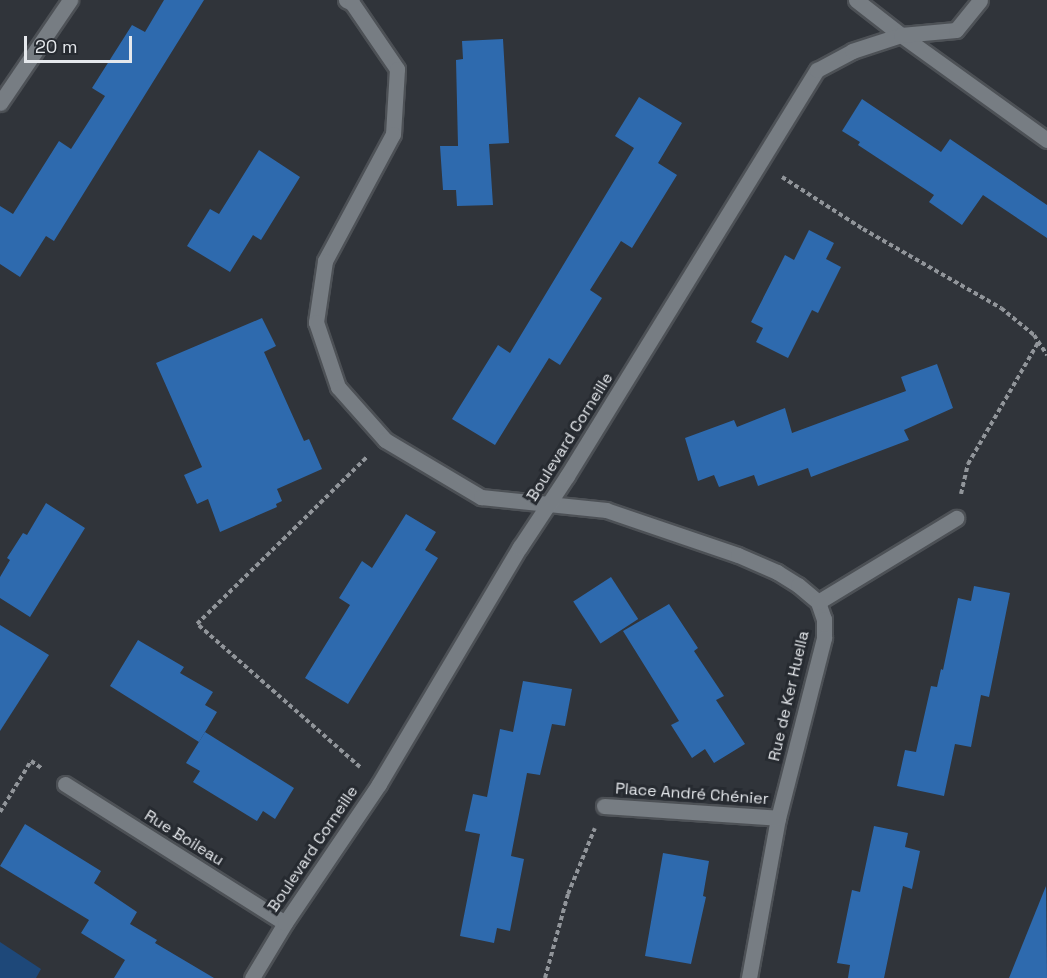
<!DOCTYPE html>
<html>
<head>
<meta charset="utf-8">
<style>
  body { margin:0 }
  #map { position:relative; width:1047px; height:978px; overflow:hidden; background:#30343a; font-family:"Space Grotesk",sans-serif }
  div>[style] { position:absolute }
  [style*='--x'] { left:calc(var(--x)*1px); top:calc(var(--y)*1px); width:calc(var(--w)*1px); rotate:calc(var(--a)*1deg) }
  .green>* { inset:0; background:#1e4879 }
  .building>* { inset:0; background:#2e6aae; transform-origin:0 0 }
  .path>* { height:4px; margin-top:-2px; transform-origin:0; background:repeating-linear-gradient(90deg,#91959a 0 4.5px,transparent 0 7.5px) }
  .roads { filter:drop-shadow(2px 0 #4d5156) drop-shadow(-2px 0 #4d5156) drop-shadow(0 2px #4d5156) drop-shadow(0 -2px #4d5156) }
  .street>* { height:15px; margin:-7.5px; padding:0 7.5px; transform-origin:7.5px; border-radius:7.5px; background:#777d83 }
  span { translate:-50% -50%; white-space:nowrap; text-align:center; line-height:1.15; -webkit-text-stroke:6px #262a30; paint-order:stroke }
  .street-label { font-size:16px; color:#e5e8ec }
  .scale { position:absolute; left:24px; top:36px; width:108px; height:27px; box-sizing:border-box; border:3px solid #e5e8ec; border-top:0; padding-left:8px; font-size:18px; line-height:21px; white-space:nowrap; color:#e5e8ec; -webkit-text-stroke:4px #262a30; paint-order:stroke }
</style>
</head>
<body>
<div id="map">
  <div class="green">
    <div style="clip-path:polygon(0 942px,41px 969px,36px 978px,0 978px)"></div>
  </div>
  <div class="building">
    <div style="clip-path:polygon(164px 0,204px 0,54px 241px,46px 236px,20px 277px,0 264px,0 206px,13px 214px,59px 141px,71px 149px,105px 96px,92px 88px,132px 25px,145px 32px)"></div>
    <div style="clip-path:polygon(503px 39px,509px 143px,489px 144px,493px 205px,457px 206px,456px 190px,443px 190px,440px 146px,458px 146px,456px 60px,463px 59px,462px 41px)"></div>
    <div style="clip-path:polygon(639px 97px,682px 123px,658px 163px,677px 175px,632px 248px,621px 241px,590px 290px,602px 298px,560px 365px,549px 358px,495px 445px,452px 419px,498px 345px,510px 353px,634px 148px,615px 136px)"></div>
    <div style="clip-path:polygon(862px 99px,941px 152px,950px 139px,1047px 205px,1047px 238px,983px 195px,962px 225px,929px 202px,934px 195px,858px 145px,860px 142px,842px 131px)"></div>
    <div style="clip-path:polygon(259px 150px,300px 177px,261px 240px,253px 235px,230px 272px,187px 246px,210px 209px,219px 214px)"></div>
    <div style="clip-path:polygon(809px 230px,834px 243px,826px 259px,841px 267px,818px 313px,812px 310px,788px 358px,756px 342px,763px 328px,751px 322px,785px 255px,794px 260px)"></div>
    <div style="clip-path:polygon(262px 318px,276px 346px,264px 352px,304px 441px,309px 439px,322px 469px,277px 489px,282px 501px,276px 504px,277px 507px,220px 532px,208px 499px,197px 504px,184px 475px,202px 467px,156px 363px)"></div>
    <div style="clip-path:polygon(937px 364px,953px 408px,904px 430px,909px 440px,811px 477px,808px 468px,758px 486px,754px 475px,719px 487px,714px 475px,698px 481px,685px 438px,734px 420px,737px 427px,785px 408px,792px 433px,906px 391px,901px 377px)"></div>
    <div style="clip-path:polygon(46px 503px,85px 528px,30px 617px,0 598px,0 577px,10px 560px,7px 558px,23px 533px,27px 535px)"></div>
    <div style="clip-path:polygon(406px 514px,436px 532px,425px 550px,438px 558px,348px 704px,305px 678px,350px 605px,339px 598px,362px 561px,372px 568px)"></div>
    <div style="left:611px;top:577px;width:50px;height:45px;rotate:57deg"></div>
    <div style="clip-path:polygon(974px 586px,1010px 593px,989px 697px,981px 695px,971px 747px,955px 744px,944px 796px,897px 786px,905px 750px,916px 752px,931px 686px,937px 687px,941px 669px,943px 670px,958px 598px,971px 601px)"></div>
    <div style="clip-path:polygon(669px 604px,698px 648px,694px 651px,724px 696px,716px 700px,745px 744px,714px 763px,705px 749px,692px 758px,671px 725px,679px 721px,623px 631px)"></div>
    <div style="clip-path:polygon(0 625px,49px 655px,0 731px)"></div>
    <div style="clip-path:polygon(138px 640px,184px 667px,180px 673px,213px 692px,205px 705px,217px 712px,199px 742px,110px 686px)"></div>
    <div style="clip-path:polygon(523px 681px,572px 689px,565px 726px,552px 724px,540px 775px,527px 773px,511px 856px,524px 859px,510px 931px,497px 928px,494px 943px,460px 936px,480px 834px,465px 831px,473px 794px,487px 797px,500px 729px,513px 732px)"></div>
    <div style="clip-path:polygon(205px 732px,294px 788px,275px 819px,263px 811px,257px 821px,193px 782px,200px 771px,186px 763px)"></div>
    <div style="clip-path:polygon(25px 824px,101px 871px,94px 883px,137px 912px,130px 924px,157px 940px,155px 943px,214px 978px,114px 978px,125px 960px,81px 933px,89px 920px,0 866px)"></div>
    <div style="clip-path:polygon(874px 826px,908px 833px,905px 847px,920px 851px,912px 889px,903px 886px,884px 978px,848px 978px,850px 965px,837px 963px,852px 890px,860px 892px)"></div>
    <div style="clip-path:polygon(663px 853px,709px 861px,703px 896px,706px 897px,691px 964px,645px 956px)"></div>
    <div style="clip-path:polygon(1046px 886px,1047px 978px,1009px 978px)"></div>
  </div>
  <div class="path">
    <div style="--x:782;--y:177;--w:96;--a:32.7"></div>
    <div style="--x:863;--y:229;--w:159;--a:29.8"></div>
    <div style="--x:1001;--y:308;--w:43;--a:39.3"></div>
    <div style="--x:1034;--y:335;--w:24;--a:57"></div>
    <div style="--x:961;--y:494;--w:31;--a:-77"></div>
    <div style="--x:968;--y:464;--w:142;--a:-60"></div>
    <div style="--x:360;--y:767;--w:217;--a:-138.7"></div>
    <div style="--x:197;--y:624;--w:238;--a:-44.5"></div>
    <div style="--x:0;--y:812;--w:60;--a:-58.7"></div>
    <div style="--x:31;--y:761;--w:14;--a:34"></div>
    <div style="--x:545;--y:978;--w:87;--a:-74.7"></div>
    <div style="--x:568;--y:894;--w:71;--a:-67.8"></div>
  </div>
  <div class="roads">
    <div class="street">
      <div style="--x:346;--y:0;--w:7;--a:27"></div>
      <div style="--x:352;--y:3;--w:80;--a:55.7"></div>
      <div style="--x:397;--y:69;--w:65;--a:93.5"></div>
      <div style="--x:393;--y:134;--w:144;--a:118.2"></div>
      <div style="--x:325;--y:261;--w:62;--a:98.4"></div>
      <div style="--x:316;--y:322;--w:69;--a:71.3"></div>
      <div style="--x:338;--y:387;--w:71;--a:48.4"></div>
      <div style="--x:385;--y:440;--w:112;--a:30.7"></div>
      <div style="--x:481;--y:497;--w:126;--a:5.9"></div>
      <div style="--x:606;--y:510;--w:139;--a:18.8"></div>
      <div style="--x:738;--y:555;--w:43;--a:23.6"></div>
      <div style="--x:777;--y:572;--w:25;--a:32"></div>
      <div style="--x:798;--y:585;--w:26;--a:40"></div>
      <div style="--x:818;--y:602;--w:18;--a:71"></div>
      <div style="--x:824;--y:619;--w:19;--a:90"></div>
      <div style="--x:824;--y:638;--w:186;--a:104.3"></div>
      <div style="--x:778;--y:818;--w:163;--a:100.3"></div>
      <div style="--x:856;--y:0;--w:57;--a:37.9"></div>
      <div style="--x:901;--y:35;--w:180;--a:35.7"></div>
      <div style="--x:0;--y:103;--w:125;--a:-55.8"></div>
      <div style="--x:818;--y:602;--w:162;--a:-31.3"></div>
      <div style="--x:65;--y:784;--w:260;--a:32.3"></div>
      <div style="--x:604;--y:806;--w:174;--a:3.9"></div>
      <div style="--x:252;--y:978;--w:64;--a:-59"></div>
      <div style="--x:285;--y:923;--w:168;--a:-55.9"></div>
      <div style="--x:379;--y:784;--w:276;--a:-59.3"></div>
      <div style="--x:520;--y:547;--w:85;--a:-56.5"></div>
      <div style="--x:567;--y:476;--w:477;--a:-58.4"></div>
      <div style="--x:817;--y:70;--w:40;--a:-28"></div>
      <div style="--x:852;--y:51;--w:52;--a:-18.1"></div>
      <div style="--x:901;--y:35;--w:55;--a:-5.2"></div>
      <div style="--x:956;--y:30;--w:38;--a:-51"></div>
    </div>
  </div>
  <div class="street-label">
    <span style="left:570px;top:437px;rotate:-58deg">Boulevard Corneille</span>
    <span style="left:789px;top:696px;rotate:-77deg">Rue de Ker Huella</span>
    <span style="left:692px;top:794px;rotate:4deg">Place André Chénier</span>
    <span style="left:184px;top:838px;rotate:32deg">Rue Boileau</span>
    <span style="left:313px;top:849px;rotate:-56deg">Boulevard Corneille</span>
  </div>
  <div class="scale">20 m</div>
</div>
</body>
</html>
